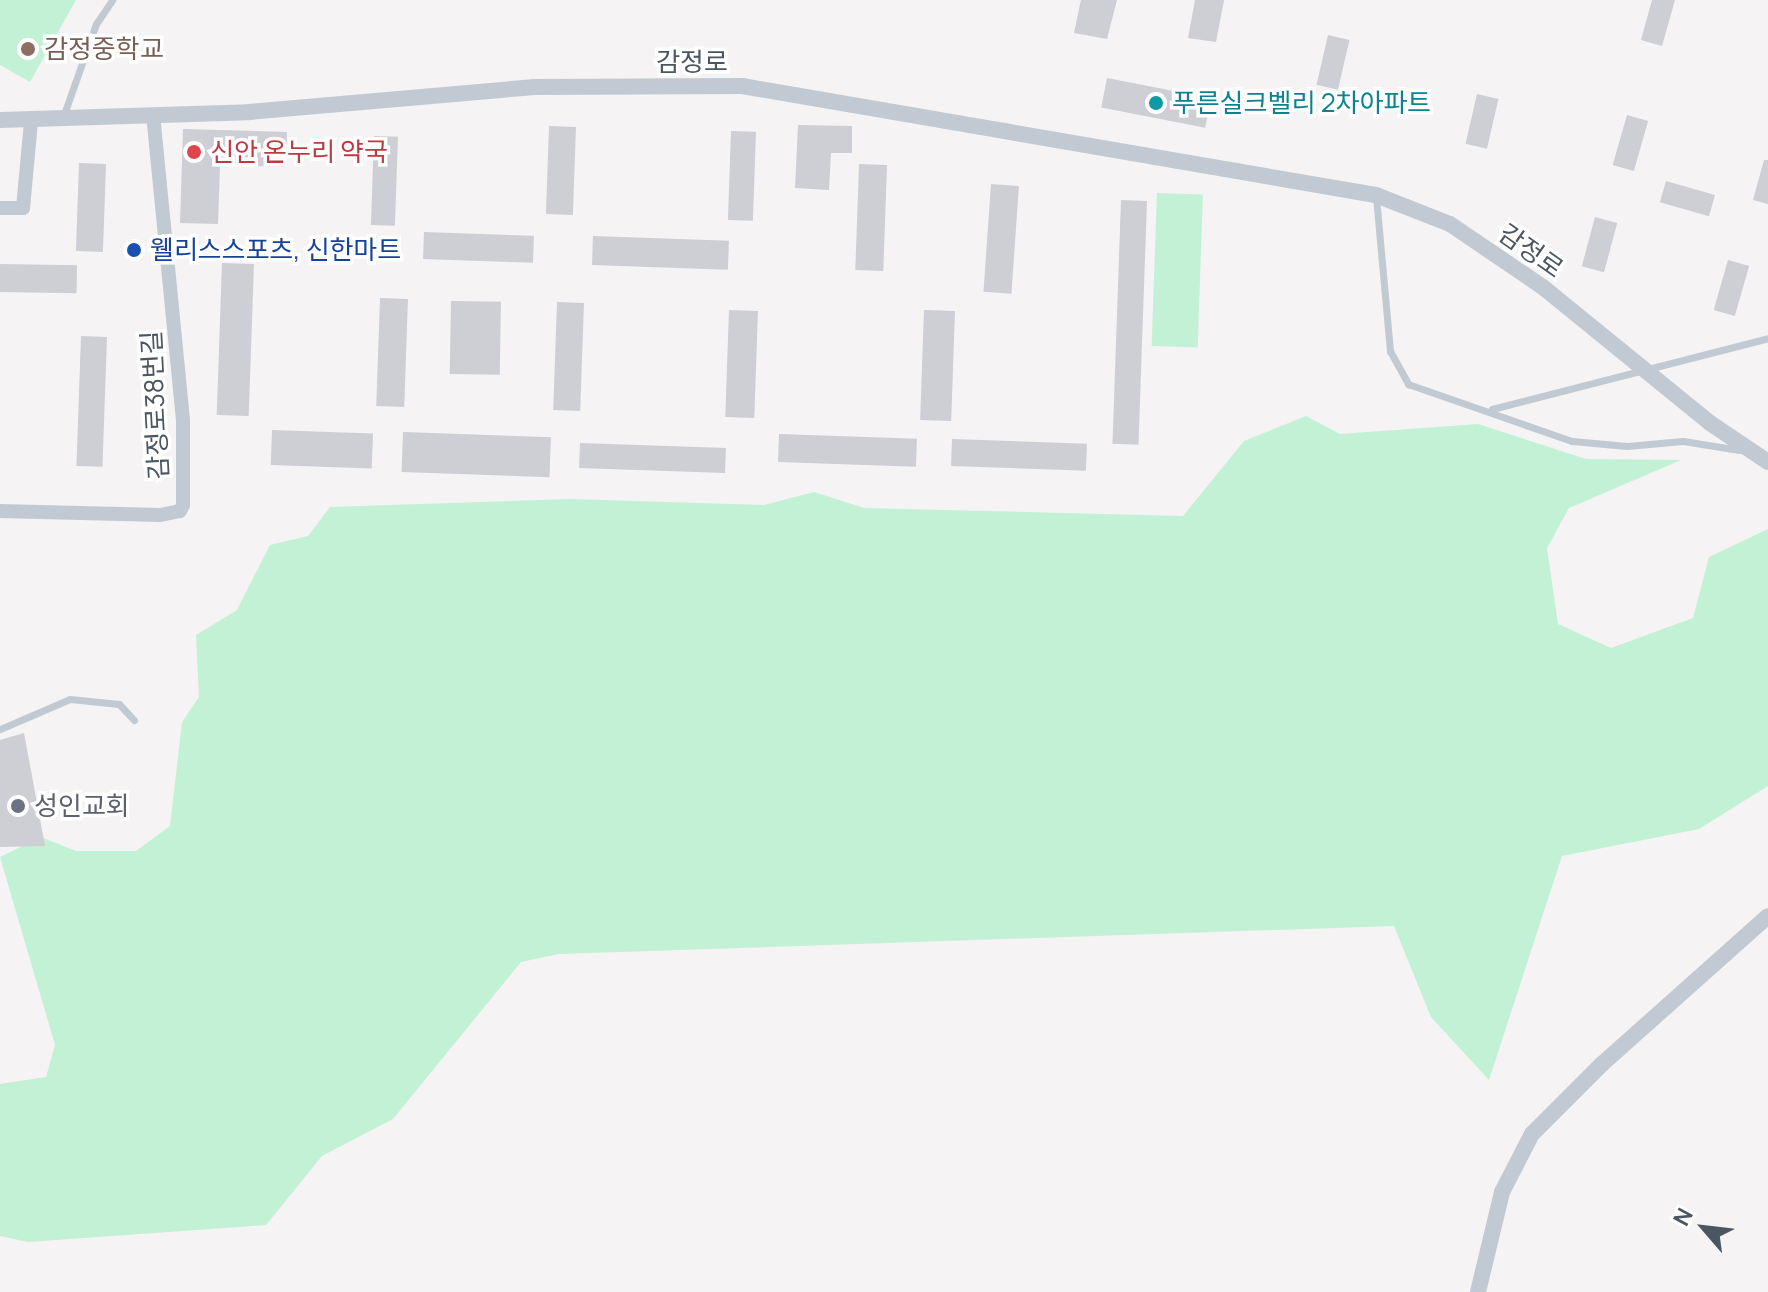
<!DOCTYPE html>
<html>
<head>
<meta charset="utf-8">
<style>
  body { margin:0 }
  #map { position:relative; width:1768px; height:1292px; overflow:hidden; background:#f5f3f3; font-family:Manrope,"Noto Sans KR",sans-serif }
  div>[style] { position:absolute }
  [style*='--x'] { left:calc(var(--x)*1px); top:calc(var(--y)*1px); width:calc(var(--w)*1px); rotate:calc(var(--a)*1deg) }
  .green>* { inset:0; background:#c3f1d5; transform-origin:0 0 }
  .building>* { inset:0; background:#cdcfd5; transform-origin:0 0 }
  .service>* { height:7px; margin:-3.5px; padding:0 3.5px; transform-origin:3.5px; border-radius:3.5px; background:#c1cad2 }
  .minor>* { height:14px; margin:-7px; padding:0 7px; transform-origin:7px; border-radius:7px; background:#c1cad2 }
  .tertiary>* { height:16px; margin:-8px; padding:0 8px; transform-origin:8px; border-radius:8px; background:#c1cad2 }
  .dots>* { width:22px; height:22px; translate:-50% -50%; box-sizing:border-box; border:4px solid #fff; border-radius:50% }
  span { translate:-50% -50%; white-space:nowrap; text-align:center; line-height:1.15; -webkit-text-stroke:7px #fff; paint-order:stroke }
  .education-label { font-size:26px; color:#785e54 }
  .left { translate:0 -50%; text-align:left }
  .street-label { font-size:26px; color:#4a5661 }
  .culture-label { font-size:26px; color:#0d838f }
  .health-label { font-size:26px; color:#be3a42 }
  .transit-label { font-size:26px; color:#164399 }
  .worship-label { font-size:26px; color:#5b616d }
  .north { position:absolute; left:1664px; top:1188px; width:80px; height:80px; -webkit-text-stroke:6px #fff; paint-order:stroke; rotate:298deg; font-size:22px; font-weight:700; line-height:32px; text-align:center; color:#4a5661 }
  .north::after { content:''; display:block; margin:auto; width:28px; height:36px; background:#4a5661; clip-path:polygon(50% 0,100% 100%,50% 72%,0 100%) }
</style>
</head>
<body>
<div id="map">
  <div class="green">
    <div style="clip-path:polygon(0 0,76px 0,30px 82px,0 65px)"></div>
    <div style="left:1157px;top:193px;width:46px;height:153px;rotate:2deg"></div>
    <div style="clip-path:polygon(1306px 416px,1340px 434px,1478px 424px,1586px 459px,1681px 460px,1569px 508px,1547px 548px,1558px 624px,1611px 648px,1693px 618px,1709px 557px,1768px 529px,1768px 786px,1699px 829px,1562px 856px,1489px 1080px,1431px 1017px,1394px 926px,559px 954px,521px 962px,393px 1119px,322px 1156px,266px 1225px,28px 1242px,0 1236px,0 1084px,46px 1077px,55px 1045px,0 857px,41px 837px,76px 851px,136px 851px,170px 826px,182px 722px,199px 697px,196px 635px,237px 610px,270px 545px,308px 536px,330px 507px,570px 499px,764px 505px,814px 492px,864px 508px,1183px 516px,1244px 441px)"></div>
  </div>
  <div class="building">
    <div style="clip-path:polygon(1081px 0,1117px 0,1107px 39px,1074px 33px)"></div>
    <div style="clip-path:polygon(1195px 0,1224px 0,1216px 42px,1188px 38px)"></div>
    <div style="clip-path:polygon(1652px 0,1675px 0,1662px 46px,1641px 40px)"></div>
    <div style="left:1328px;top:35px;width:22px;height:51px;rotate:13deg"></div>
    <div style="left:1107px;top:78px;width:106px;height:30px;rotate:11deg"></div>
    <div style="left:1477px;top:94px;width:22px;height:51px;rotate:13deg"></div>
    <div style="left:1627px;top:115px;width:22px;height:52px;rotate:16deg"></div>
    <div style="clip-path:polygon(798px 125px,852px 126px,852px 153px,831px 153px,829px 190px,795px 188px)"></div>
    <div style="left:549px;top:126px;width:27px;height:88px;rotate:2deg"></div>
    <div style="clip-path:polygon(183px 129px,287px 132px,286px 167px,220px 165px,218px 224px,180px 223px)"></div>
    <div style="left:731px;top:131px;width:25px;height:89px;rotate:2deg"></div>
    <div style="left:374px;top:136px;width:24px;height:89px;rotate:2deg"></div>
    <div style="clip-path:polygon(1764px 160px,1768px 160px,1768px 204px,1753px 200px)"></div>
    <div style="left:79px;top:163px;width:27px;height:88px;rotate:2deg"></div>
    <div style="left:859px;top:164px;width:28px;height:106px;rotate:2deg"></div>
    <div style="left:1666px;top:181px;width:51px;height:22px;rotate:16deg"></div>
    <div style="left:991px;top:184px;width:28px;height:108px;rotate:4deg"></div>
    <div style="left:1121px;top:200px;width:26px;height:244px;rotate:2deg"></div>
    <div style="left:1595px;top:217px;width:23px;height:51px;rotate:15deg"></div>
    <div style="left:424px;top:232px;width:110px;height:27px;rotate:2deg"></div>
    <div style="left:593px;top:236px;width:136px;height:29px;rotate:2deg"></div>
    <div style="left:1728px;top:260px;width:22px;height:52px;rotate:16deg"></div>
    <div style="left:222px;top:263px;width:32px;height:152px;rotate:2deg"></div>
    <div style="left:0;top:264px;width:77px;height:28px;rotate:1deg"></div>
    <div style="left:380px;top:298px;width:28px;height:108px;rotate:2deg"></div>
    <div style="left:451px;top:301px;width:50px;height:73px;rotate:1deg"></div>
    <div style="left:557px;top:302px;width:27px;height:108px;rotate:2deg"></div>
    <div style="left:729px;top:310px;width:29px;height:107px;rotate:2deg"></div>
    <div style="left:924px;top:310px;width:31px;height:110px;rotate:2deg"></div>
    <div style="left:81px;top:336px;width:26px;height:130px;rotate:2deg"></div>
    <div style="left:272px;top:430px;width:101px;height:35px;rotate:2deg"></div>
    <div style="left:403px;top:432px;width:148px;height:40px;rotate:2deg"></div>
    <div style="left:779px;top:434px;width:138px;height:28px;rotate:2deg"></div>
    <div style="left:952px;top:439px;width:135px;height:27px;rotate:2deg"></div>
    <div style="left:580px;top:443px;width:146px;height:25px;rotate:2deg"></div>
    <div style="clip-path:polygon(24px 733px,45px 846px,0 847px,0 740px)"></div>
  </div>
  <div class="service">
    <div style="--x:63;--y:117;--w:99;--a:-70.5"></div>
    <div style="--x:96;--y:24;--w:29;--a:-56"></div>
    <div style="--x:1376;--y:197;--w:155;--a:84.8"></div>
    <div style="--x:1390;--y:351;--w:38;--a:61"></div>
    <div style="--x:1408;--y:384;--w:174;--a:19.2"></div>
    <div style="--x:1572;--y:441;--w:55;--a:5.2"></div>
    <div style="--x:1627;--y:446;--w:56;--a:-5.1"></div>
    <div style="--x:1683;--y:441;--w:57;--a:9.1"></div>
    <div style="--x:1492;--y:409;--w:285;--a:-14.4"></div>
    <div style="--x:0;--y:729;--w:76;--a:-23.2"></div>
    <div style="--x:70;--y:699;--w:49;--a:5.8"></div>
    <div style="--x:119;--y:704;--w:22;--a:47"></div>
  </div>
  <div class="minor">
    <div style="--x:0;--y:208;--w:23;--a:0"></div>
    <div style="--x:23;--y:208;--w:87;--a:-84.7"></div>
    <div style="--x:0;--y:511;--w:160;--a:1.4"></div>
    <div style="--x:160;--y:515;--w:20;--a:-11"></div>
    <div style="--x:180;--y:511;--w:7;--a:-63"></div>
    <div style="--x:183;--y:505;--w:85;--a:-90"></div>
    <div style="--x:183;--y:420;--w:305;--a:-95.6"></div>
  </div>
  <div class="tertiary">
    <div style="--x:0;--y:120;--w:249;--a:-1.8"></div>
    <div style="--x:249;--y:112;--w:287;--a:-5"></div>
    <div style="--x:535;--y:87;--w:207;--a:-0.3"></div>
    <div style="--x:742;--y:86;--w:643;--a:9.76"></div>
    <div style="--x:1376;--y:195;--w:79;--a:21.4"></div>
    <div style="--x:1450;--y:224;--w:114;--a:34.2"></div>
    <div style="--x:1544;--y:288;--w:214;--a:39.1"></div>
    <div style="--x:1710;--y:423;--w:70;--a:33.9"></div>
    <div style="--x:1478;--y:1292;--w:103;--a:-76.5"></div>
    <div style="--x:1502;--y:1192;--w:65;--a:-62.7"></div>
    <div style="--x:1532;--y:1134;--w:99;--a:-45"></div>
    <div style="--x:1602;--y:1064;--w:222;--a:-41.7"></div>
  </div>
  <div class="dots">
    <div style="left:28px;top:49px;background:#8d6e63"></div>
    <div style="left:1156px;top:103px;background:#0f9aa8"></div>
    <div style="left:194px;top:152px;background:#e0444e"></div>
    <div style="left:134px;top:250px;background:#1a4fb4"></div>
    <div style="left:18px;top:806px;background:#6b7280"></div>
  </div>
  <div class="education-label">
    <span class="left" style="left:44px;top:49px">감정중학교</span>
  </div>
  <div class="street-label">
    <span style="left:692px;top:62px">감정로</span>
    <span style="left:1531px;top:251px;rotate:35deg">감정로</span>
    <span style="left:155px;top:405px;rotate:-93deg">감정로38번길</span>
  </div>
  <div class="culture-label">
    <span class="left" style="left:1172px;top:103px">푸른실크벨리 2차아파트</span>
  </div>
  <div class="health-label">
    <span class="left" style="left:210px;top:152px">신안 온누리 약국</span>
  </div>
  <div class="transit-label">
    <span class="left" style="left:150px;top:250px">웰리스스포츠, 신한마트</span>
  </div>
  <div class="worship-label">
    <span class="left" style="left:34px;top:806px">성인교회</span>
  </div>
  <div class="north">N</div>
</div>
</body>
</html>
